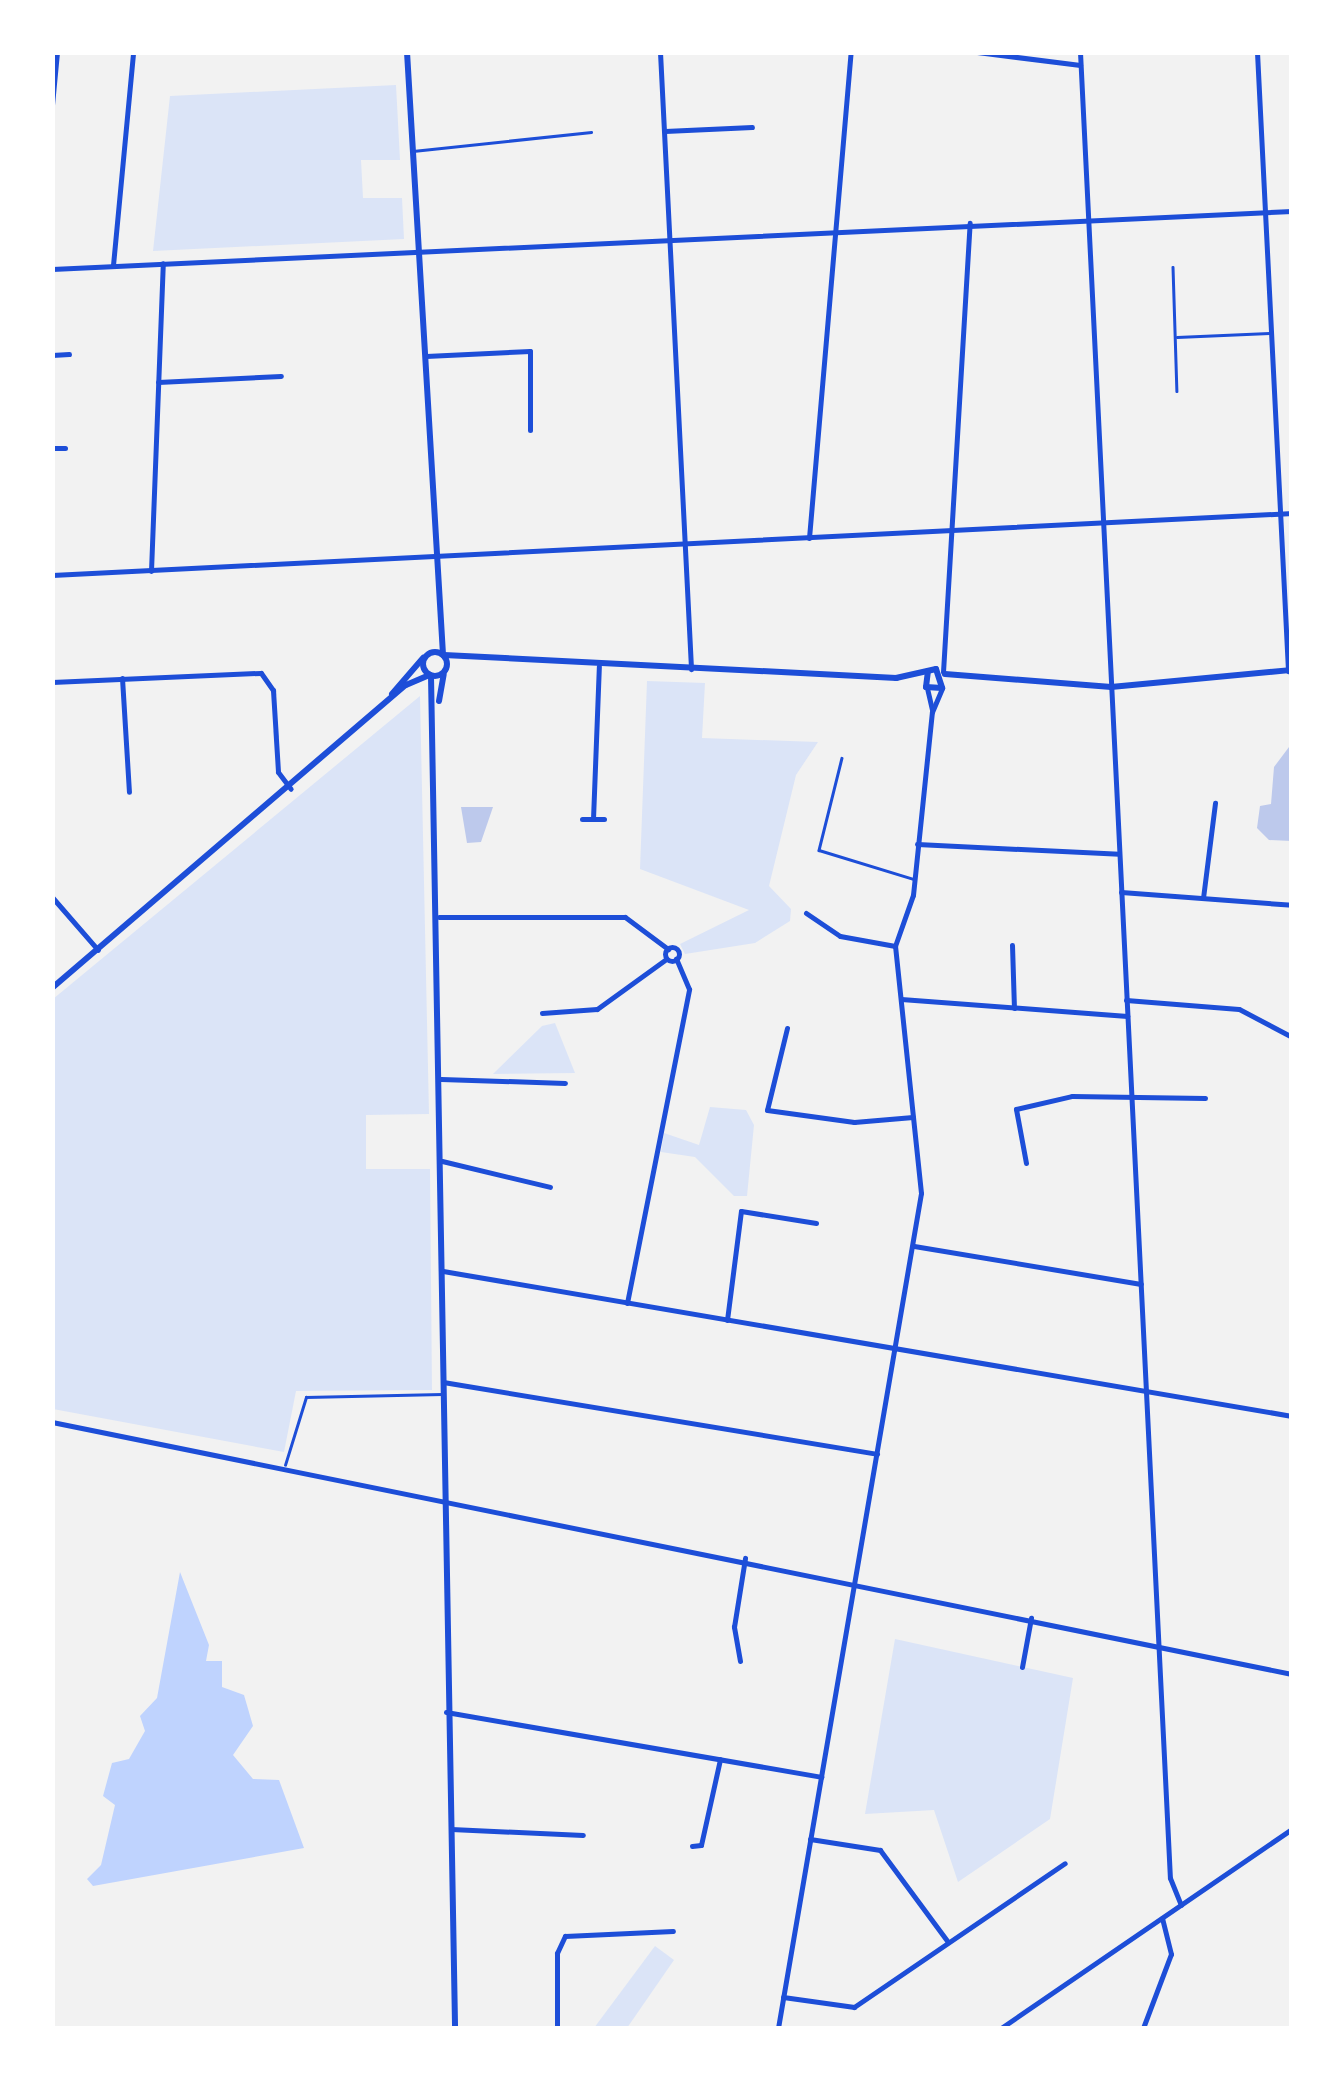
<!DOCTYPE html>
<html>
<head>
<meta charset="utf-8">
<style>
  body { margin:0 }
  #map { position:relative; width:1344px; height:2081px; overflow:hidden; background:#f2f2f2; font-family:Mulish,sans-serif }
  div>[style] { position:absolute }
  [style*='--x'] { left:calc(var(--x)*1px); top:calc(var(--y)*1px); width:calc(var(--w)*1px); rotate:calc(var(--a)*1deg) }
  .green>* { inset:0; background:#dbe4f7 }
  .water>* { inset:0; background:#bfd3fe }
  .building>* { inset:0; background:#bdc9ec }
  .service>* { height:2.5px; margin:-1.25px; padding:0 1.25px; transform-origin:1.25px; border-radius:1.25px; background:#1d4ed8 }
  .minor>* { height:5px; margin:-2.5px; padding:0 2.5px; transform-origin:2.5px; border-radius:2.5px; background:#1d4ed8 }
  .minor>.ring { margin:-2.5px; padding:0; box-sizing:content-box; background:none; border:5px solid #1d4ed8; border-radius:50% }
  .tertiary>* { height:6px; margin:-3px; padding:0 3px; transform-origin:3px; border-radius:3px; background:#1d4ed8 }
  .tertiary>.ring { margin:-3px; padding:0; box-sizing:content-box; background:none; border:6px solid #1d4ed8; border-radius:50% }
  span { translate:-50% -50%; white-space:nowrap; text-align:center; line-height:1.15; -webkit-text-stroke:8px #fff; paint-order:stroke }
  .frame { position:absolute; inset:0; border:55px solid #fff; pointer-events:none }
</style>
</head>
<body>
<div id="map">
  <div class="green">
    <div style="clip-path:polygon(396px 85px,400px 160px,361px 160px,363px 198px,402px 198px,404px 239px,153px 251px,170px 96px)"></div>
    <div style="clip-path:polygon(647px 681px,705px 683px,702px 738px,818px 742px,796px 775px,769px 886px,791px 909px,790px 921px,755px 943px,685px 954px,680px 944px,749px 910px,640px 869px)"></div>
    <div style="clip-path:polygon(420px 696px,429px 1114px,366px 1115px,366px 1169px,430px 1169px,432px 1390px,296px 1391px,284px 1452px,53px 1409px,53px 999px)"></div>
    <div style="clip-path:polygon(555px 1023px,575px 1073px,493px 1074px,542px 1026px)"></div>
    <div style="clip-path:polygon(710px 1107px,746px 1110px,754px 1125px,747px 1196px,734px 1196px,695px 1157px,661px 1152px,664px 1133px,699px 1145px)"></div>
    <div style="clip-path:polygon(895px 1639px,1073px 1678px,1050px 1819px,958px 1882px,934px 1810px,865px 1814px)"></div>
    <div style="clip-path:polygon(655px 1946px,674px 1960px,627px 2028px,594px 2028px)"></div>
  </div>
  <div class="water">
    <div style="clip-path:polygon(180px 1572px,209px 1645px,206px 1661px,222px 1661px,222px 1687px,244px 1695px,253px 1726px,233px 1755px,253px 1779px,279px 1780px,304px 1848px,93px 1886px,87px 1879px,101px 1865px,115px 1805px,103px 1796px,112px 1763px,129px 1759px,145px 1731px,140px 1716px,157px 1698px)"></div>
  </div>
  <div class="building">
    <div style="clip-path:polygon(1292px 743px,1292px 841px,1269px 840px,1257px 828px,1260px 806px,1271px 804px,1274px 767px)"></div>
    <div style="clip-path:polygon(461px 807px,493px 807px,481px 842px,467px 843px)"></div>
  </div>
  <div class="service">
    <div style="--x:413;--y:151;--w:179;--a:-6.1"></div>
    <div style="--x:1173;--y:267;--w:124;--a:88.2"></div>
    <div style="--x:1177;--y:337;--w:92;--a:-2.5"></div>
    <div style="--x:842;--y:758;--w:95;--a:104"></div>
    <div style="--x:819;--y:850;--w:99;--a:17"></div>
    <div style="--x:285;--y:1465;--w:71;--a:-72.8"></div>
    <div style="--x:306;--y:1397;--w:136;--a:-1.3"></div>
  </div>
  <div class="minor">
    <div style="--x:334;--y:52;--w:60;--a:0"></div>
    <div style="--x:660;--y:52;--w:618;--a:87.12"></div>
    <div style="--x:977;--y:52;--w:104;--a:7.2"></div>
    <div style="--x:1080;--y:52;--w:1828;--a:87.18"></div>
    <div style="--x:1170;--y:1878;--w:29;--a:68"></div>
    <div style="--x:1257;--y:52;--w:620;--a:87.13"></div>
    <div style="--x:52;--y:105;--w:53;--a:-84.6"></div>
    <div style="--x:665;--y:131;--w:87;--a:-2.6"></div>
    <div style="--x:113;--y:265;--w:214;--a:-84.6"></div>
    <div style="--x:52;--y:269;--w:1241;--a:-2.68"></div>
    <div style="--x:52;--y:355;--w:17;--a:-3"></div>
    <div style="--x:426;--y:356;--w:104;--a:-2.8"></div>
    <div style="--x:530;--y:351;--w:79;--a:90"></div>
    <div style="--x:158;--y:382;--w:123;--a:-2.8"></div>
    <div style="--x:52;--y:448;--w:13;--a:0"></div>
    <div style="--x:809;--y:538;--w:488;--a:-85.1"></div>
    <div style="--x:151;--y:571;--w:308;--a:-87.8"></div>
    <div style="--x:52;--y:575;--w:1242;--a:-2.86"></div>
    <div style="--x:943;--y:672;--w:450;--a:-86.6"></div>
    <div style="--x:122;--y:678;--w:114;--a:86.5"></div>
    <div style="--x:52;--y:682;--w:209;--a:-2.5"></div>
    <div style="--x:261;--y:673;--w:21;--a:55"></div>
    <div style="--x:273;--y:690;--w:82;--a:86.5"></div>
    <div style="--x:278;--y:772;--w:21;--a:53"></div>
    <div style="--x:927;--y:688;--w:22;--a:77"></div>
    <div style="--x:582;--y:819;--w:22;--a:0"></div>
    <div style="--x:593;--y:819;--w:153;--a:-87.8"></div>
    <div style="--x:917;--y:844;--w:202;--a:2.8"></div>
    <div style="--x:1121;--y:892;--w:171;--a:4.3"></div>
    <div style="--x:52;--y:897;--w:70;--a:49"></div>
    <div style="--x:1203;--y:898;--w:96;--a:-82.8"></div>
    <div style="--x:806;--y:913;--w:41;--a:34.1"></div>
    <div style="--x:840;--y:936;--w:56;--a:10.3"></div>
    <div style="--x:439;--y:917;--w:186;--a:0"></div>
    <div style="--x:625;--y:917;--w:54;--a:36.7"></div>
    <div style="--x:1012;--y:945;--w:63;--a:88.2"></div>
    <div class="ring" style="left:665px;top:947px;width:9px;height:9px"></div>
    <div style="--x:901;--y:999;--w:227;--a:4.3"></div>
    <div style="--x:1126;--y:1000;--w:113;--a:4.6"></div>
    <div style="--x:1239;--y:1009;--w:60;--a:27.8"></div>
    <div style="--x:542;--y:1013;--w:55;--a:-4.2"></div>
    <div style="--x:597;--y:1009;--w:85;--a:-35.9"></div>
    <div style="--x:787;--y:1028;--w:84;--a:103.7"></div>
    <div style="--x:767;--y:1110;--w:88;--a:7.9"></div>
    <div style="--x:854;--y:1122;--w:59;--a:-4.8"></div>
    <div style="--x:441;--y:1079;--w:124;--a:1.8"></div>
    <div style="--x:442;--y:1161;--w:111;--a:13.5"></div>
    <div style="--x:1026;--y:1163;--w:55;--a:-100.5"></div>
    <div style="--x:1016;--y:1109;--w:57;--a:-13.1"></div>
    <div style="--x:1072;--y:1096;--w:133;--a:0.9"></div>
    <div style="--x:914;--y:1246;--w:230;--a:9.5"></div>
    <div style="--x:443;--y:1271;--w:861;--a:9.69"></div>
    <div style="--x:627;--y:1303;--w:320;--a:-78.8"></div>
    <div style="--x:689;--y:989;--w:33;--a:-113"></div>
    <div style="--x:727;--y:1320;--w:110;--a:-82.7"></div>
    <div style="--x:741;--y:1211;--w:76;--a:9.1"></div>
    <div style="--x:443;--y:1382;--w:440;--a:9.4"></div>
    <div style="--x:52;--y:1422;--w:1265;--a:11.49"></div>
    <div style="--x:740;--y:1661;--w:35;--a:-100"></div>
    <div style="--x:734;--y:1627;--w:70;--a:-80.9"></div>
    <div style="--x:1022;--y:1667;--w:50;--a:-79.6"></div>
    <div style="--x:446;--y:1712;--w:381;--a:9.8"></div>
    <div style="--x:451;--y:1829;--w:132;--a:2.6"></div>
    <div style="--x:810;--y:1839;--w:71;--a:8.9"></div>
    <div style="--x:880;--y:1850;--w:114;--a:53.5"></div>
    <div style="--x:692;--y:1846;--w:9;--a:-6"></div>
    <div style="--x:701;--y:1845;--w:88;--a:-77.5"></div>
    <div style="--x:783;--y:1997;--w:72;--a:8"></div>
    <div style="--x:854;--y:2007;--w:255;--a:-34.3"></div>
    <div style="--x:557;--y:2028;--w:75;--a:-90"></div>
    <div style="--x:557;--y:1953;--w:19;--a:-65"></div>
    <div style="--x:565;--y:1936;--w:108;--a:-2.7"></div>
    <div style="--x:778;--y:2028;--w:847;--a:-80.28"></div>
    <div style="--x:921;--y:1193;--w:248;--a:-96"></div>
    <div style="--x:895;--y:946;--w:54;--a:-70.6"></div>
    <div style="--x:913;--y:895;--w:184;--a:-84.1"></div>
    <div style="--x:932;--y:712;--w:26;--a:-67"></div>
    <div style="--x:1001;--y:2028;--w:353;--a:-34.4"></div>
    <div style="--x:1143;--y:2028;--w:79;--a:-69.3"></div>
    <div style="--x:1171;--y:1954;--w:37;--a:-104"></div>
  </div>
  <div class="tertiary">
    <div style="--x:407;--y:52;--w:604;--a:86.58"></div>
    <div class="ring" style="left:423px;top:652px;width:18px;height:18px"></div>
    <div style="--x:444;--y:655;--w:453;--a:2.9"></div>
    <div style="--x:896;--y:678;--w:41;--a:-12.7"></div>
    <div style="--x:936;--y:669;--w:20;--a:72"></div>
    <div style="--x:942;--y:688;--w:16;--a:-176"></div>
    <div style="--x:926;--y:687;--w:16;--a:-83"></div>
    <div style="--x:945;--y:674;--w:167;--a:4.5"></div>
    <div style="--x:1111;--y:687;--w:182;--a:-5.4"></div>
    <div style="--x:431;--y:676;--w:1352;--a:88.98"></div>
    <div style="--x:392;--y:694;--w:48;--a:-49.3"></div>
    <div style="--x:439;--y:701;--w:27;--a:-80"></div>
    <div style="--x:52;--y:988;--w:466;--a:-40.6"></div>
    <div style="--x:406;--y:685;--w:26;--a:-23"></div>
  </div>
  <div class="frame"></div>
</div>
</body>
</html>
